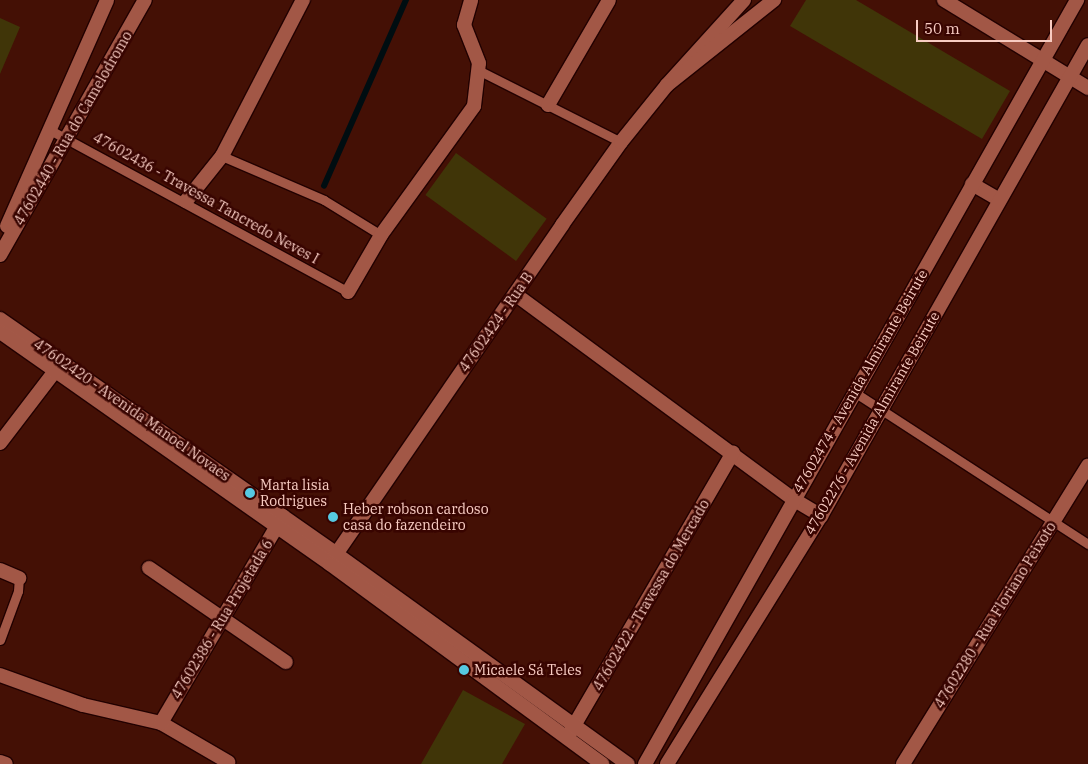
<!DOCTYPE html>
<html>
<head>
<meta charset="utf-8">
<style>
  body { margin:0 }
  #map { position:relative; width:1088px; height:764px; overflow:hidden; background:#441005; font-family:"IBM Plex Serif",serif }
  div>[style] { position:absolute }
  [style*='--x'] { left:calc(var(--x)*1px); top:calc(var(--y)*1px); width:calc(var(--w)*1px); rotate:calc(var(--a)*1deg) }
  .stream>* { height:5.5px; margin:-2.75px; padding:0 2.75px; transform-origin:2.75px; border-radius:2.75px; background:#000d11 }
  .building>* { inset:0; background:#403508; transform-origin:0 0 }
  .roads { filter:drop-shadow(1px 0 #220100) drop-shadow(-1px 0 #220100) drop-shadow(0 1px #220100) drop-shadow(0 -1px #220100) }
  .service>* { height:9px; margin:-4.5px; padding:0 4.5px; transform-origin:4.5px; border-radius:4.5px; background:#a25746 }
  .minor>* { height:14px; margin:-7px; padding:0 7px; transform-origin:7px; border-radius:7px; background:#a25746 }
  .tertiary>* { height:14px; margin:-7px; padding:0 7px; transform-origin:7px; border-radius:7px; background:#a25746 }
  .dots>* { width:14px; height:14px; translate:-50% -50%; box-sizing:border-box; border:2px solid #380400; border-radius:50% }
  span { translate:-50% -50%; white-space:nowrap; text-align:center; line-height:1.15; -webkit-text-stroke:5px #380400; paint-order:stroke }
  .street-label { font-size:14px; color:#f8ccc2 }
  .poi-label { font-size:14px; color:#f8ccc2 }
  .left { translate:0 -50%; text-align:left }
  .scale { position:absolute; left:916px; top:20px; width:136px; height:22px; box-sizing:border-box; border:2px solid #f8ccc2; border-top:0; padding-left:6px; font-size:15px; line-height:18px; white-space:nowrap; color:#f8ccc2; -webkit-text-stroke:4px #380400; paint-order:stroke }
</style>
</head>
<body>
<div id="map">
  <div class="stream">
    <div style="--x:324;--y:186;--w:203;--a:-66.2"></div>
  </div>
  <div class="building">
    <div style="clip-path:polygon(806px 0,856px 0,1010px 91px,982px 139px,790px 26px)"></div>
    <div style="clip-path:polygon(0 18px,20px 27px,0 74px)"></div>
    <div style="left:456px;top:153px;width:112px;height:52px;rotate:36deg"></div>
    <div style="clip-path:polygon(463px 690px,525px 724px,502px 764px,421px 764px)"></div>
  </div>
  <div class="roads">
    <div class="service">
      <div style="--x:478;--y:70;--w:160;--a:26.7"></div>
      <div style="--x:50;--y:130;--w:339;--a:28.5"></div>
      <div style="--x:222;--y:156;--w:111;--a:23.3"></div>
      <div style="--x:324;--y:200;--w:67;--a:31.6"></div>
      <div style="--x:854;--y:392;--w:279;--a:33"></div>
      <div style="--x:0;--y:640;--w:52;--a:-69.8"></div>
      <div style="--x:18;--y:591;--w:13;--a:-86"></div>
    </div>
    <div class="minor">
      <div style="--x:744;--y:0;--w:115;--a:132.2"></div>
      <div style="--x:667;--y:85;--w:137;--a:-38.5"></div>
      <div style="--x:944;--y:0;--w:169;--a:31.4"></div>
      <div style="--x:548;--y:105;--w:121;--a:-59.8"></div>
      <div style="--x:972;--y:184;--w:30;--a:30"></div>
      <div style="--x:186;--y:201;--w:58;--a:-51.3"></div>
      <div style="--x:222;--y:156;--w:176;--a:-62.6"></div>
      <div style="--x:7;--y:226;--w:247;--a:-66.1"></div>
      <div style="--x:0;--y:255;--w:293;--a:-60.4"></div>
      <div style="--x:348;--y:292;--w:66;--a:-59.9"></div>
      <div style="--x:381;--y:235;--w:159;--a:-54.2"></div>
      <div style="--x:474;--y:106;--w:43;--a:-83.4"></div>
      <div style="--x:479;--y:63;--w:41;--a:-111.5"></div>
      <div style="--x:464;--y:25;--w:26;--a:-74"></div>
      <div style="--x:515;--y:294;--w:345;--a:36.4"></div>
      <div style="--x:793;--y:499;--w:33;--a:31"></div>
      <div style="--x:0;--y:443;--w:102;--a:-52.6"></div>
      <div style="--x:330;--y:563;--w:410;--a:-55.5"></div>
      <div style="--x:562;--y:225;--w:102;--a:-54.6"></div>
      <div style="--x:621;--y:142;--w:73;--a:-51.1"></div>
      <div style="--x:149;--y:568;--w:166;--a:34.5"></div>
      <div style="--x:0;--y:570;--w:21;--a:23"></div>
      <div style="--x:0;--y:675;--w:88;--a:19.9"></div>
      <div style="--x:83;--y:705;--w:80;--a:13"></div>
      <div style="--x:161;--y:723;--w:78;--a:30.2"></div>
      <div style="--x:161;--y:723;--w:240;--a:-59.5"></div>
      <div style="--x:568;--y:736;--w:328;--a:-59.8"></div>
      <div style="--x:0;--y:762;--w:6;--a:18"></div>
      <div style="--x:645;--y:764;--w:878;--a:-60.51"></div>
      <div style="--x:667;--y:764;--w:292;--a:-58.2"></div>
      <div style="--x:821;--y:516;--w:541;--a:-60.45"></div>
      <div style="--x:903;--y:764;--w:351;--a:-58.2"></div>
    </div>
    <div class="tertiary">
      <div style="--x:0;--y:319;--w:409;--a:34.9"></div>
      <div style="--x:335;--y:553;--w:361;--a:35.8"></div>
      <div style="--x:0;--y:332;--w:403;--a:35.1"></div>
      <div style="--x:330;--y:564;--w:338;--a:36.3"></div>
    </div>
  </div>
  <div class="dots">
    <div style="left:250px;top:493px;background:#56c9e1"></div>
    <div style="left:333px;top:517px;background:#56c9e1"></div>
    <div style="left:464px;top:670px;background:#56c9e1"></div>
  </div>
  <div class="street-label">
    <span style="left:73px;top:128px;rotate:-60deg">47602440 - Rua do Camelodromo</span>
    <span style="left:206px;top:198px;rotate:29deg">47602436 - Travessa Tancredo Neves I</span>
    <span style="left:496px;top:322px;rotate:-55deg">47602424 - Rua B</span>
    <span style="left:860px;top:381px;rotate:-60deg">47602474 - Avenida Almirante Beirute</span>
    <span style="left:132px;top:410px;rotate:35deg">47602420 - Avenida Manoel Novaes</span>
    <span style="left:872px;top:423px;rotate:-60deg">47602276 - Avenida Almirante Beirute</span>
    <span style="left:651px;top:595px;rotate:-60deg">47602422 - Travessa do Mercado</span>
    <span style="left:995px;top:615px;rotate:-58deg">47602280 - Rua Floriano Peixoto</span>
    <span style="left:222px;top:619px;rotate:-59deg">47602386 - Rua Projetada 6</span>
  </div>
  <div class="poi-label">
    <span class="left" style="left:260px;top:493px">Marta lisia<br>Rodrigues</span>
    <span class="left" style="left:343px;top:517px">Heber robson cardoso<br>casa do fazendeiro</span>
    <span class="left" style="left:474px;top:670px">Micaele Sá Teles</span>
  </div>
  <div class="scale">50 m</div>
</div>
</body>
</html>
